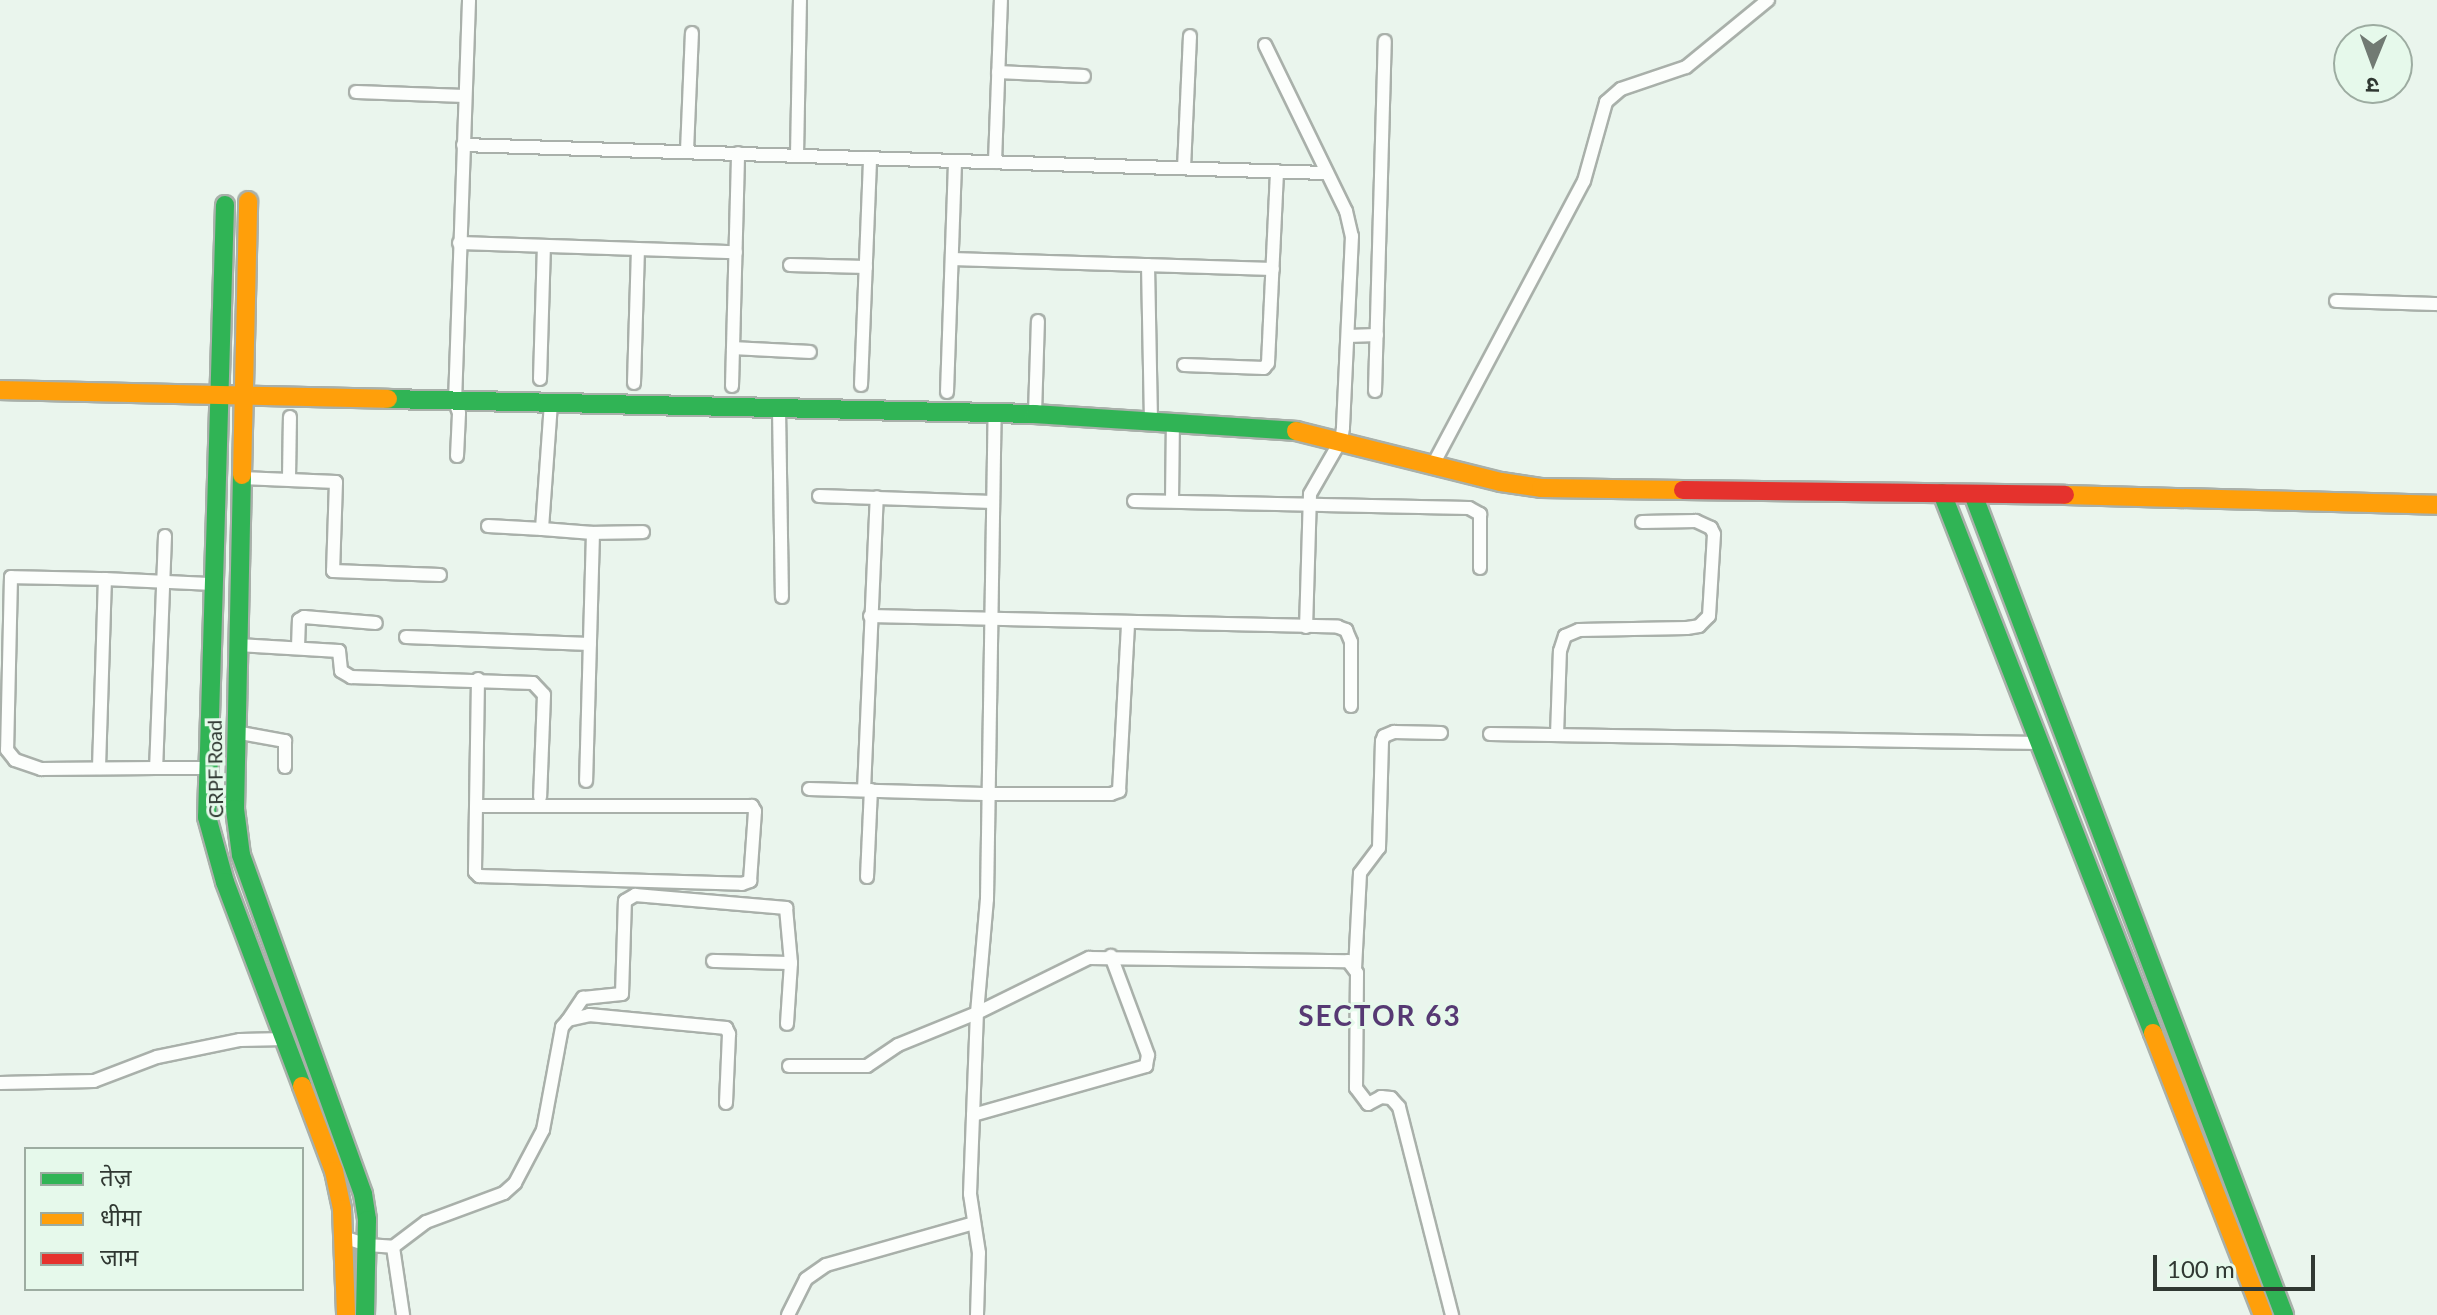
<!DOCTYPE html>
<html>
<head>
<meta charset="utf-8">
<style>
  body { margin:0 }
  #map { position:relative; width:2437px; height:1315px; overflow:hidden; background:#eaf5ed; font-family:Lato,"Noto Sans Devanagari",sans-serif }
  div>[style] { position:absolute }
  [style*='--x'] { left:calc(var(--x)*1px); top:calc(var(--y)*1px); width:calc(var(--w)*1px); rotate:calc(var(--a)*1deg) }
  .roads { filter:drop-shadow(2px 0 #a9b0aa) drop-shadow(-2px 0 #a9b0aa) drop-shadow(0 2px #a9b0aa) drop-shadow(0 -2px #a9b0aa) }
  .street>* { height:12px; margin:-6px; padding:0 6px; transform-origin:6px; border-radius:6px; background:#fcfefc }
  .fast>* { height:18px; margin:-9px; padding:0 9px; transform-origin:9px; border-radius:9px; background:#30b455 }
  .slow>* { height:18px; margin:-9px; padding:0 9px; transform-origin:9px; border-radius:9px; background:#ff9f0a }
  .jam>* { height:18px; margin:-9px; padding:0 9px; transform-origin:9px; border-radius:9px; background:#e5322d }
  span { translate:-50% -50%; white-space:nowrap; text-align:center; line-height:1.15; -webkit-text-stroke:6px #e6f9eb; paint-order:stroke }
  .street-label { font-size:20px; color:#303832 }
  .district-label { font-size:28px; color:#563973; font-weight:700; letter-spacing:2px }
  .legend { position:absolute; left:24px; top:1147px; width:280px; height:144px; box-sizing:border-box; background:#e6f9eb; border:2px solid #9daca1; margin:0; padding:10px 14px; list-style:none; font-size:24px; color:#303832 }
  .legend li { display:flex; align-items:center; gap:16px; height:40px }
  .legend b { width:40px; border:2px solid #9daca1 }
  .north { position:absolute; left:2333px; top:24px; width:80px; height:80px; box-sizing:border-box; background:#e6f9eb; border:2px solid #9daca1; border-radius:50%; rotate:181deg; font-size:22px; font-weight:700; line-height:32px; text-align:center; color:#303832 }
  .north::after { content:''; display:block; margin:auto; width:28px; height:36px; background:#717a73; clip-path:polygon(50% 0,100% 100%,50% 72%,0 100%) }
  .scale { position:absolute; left:2153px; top:1255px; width:162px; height:36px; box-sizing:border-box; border:4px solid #303832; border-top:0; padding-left:10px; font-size:24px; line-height:28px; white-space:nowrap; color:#303832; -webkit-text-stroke:6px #e6f9eb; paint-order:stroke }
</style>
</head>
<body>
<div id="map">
  <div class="roads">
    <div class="street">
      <div style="--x:1265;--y:45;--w:185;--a:64"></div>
      <div style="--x:1346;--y:211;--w:26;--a:77"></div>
      <div style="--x:1352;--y:236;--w:192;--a:92.7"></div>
      <div style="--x:1343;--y:428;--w:12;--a:99"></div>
      <div style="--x:1341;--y:440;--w:62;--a:119.9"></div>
      <div style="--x:1310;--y:494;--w:133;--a:91.7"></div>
      <div style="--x:998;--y:72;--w:86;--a:2.7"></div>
      <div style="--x:356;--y:92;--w:109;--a:2.1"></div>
      <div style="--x:463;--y:145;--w:864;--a:1.86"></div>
      <div style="--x:687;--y:151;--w:118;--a:-87.6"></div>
      <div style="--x:797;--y:155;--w:155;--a:-88.9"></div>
      <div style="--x:995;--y:162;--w:162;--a:-87.9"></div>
      <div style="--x:1184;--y:168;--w:132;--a:-87.4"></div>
      <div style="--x:459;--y:243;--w:277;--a:1.9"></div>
      <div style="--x:952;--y:259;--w:321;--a:1.8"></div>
      <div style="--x:790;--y:265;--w:76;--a:1.5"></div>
      <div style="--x:1148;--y:265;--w:157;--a:88.9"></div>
      <div style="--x:2336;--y:301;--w:101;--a:1.7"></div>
      <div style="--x:1348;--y:336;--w:29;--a:-2"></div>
      <div style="--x:733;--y:348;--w:77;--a:3"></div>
      <div style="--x:1184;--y:365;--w:80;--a:2.1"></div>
      <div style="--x:1264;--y:368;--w:6;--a:-51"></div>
      <div style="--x:1268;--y:363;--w:192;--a:-87.3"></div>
      <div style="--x:540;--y:379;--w:133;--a:-88.3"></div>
      <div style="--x:634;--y:383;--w:134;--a:-88.3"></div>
      <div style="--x:861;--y:385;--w:227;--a:-87.7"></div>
      <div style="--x:732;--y:386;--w:233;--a:-88.5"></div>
      <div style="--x:1375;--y:391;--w:350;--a:-88.4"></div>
      <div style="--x:947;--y:392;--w:231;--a:-88"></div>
      <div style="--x:551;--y:403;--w:126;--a:94.1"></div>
      <div style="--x:542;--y:529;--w:51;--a:4.5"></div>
      <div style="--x:593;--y:533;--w:248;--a:91.6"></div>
      <div style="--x:779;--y:409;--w:188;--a:89.1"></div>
      <div style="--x:1035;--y:414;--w:93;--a:-88.2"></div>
      <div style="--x:457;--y:456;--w:43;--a:-87.3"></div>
      <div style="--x:459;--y:413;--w:12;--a:-110"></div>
      <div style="--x:455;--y:402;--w:402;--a:-88"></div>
      <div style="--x:1434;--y:463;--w:319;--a:-62"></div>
      <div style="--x:1584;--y:181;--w:82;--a:-74.4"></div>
      <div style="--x:1606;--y:102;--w:20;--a:-41"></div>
      <div style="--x:1621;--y:89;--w:69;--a:-18.7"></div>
      <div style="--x:1686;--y:67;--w:106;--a:-39.3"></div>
      <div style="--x:242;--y:478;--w:94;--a:2.4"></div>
      <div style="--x:336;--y:482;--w:89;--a:91.9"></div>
      <div style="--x:333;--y:571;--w:107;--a:2.1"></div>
      <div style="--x:289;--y:478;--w:61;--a:-89.1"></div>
      <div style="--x:819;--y:496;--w:174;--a:2"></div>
      <div style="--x:1172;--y:500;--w:78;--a:-89.3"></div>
      <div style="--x:1134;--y:501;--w:335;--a:1.2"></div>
      <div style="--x:1469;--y:508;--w:13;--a:29"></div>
      <div style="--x:1480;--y:514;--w:54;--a:90"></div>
      <div style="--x:488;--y:526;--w:54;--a:3.2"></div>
      <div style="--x:593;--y:533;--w:50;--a:-1.1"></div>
      <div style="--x:165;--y:536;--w:232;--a:92.2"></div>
      <div style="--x:156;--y:768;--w:51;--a:0"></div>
      <div style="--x:105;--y:579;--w:94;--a:-178.8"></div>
      <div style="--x:11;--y:577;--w:173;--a:91.3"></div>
      <div style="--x:7;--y:750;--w:13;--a:51"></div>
      <div style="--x:15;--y:760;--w:28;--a:19"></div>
      <div style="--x:41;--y:769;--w:115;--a:-0.5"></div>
      <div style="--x:870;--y:616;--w:468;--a:1.3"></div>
      <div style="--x:1338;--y:627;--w:9;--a:21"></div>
      <div style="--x:1346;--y:630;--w:13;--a:67"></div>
      <div style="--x:1351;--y:642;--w:64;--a:90"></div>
      <div style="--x:406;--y:637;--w:184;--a:2.2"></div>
      <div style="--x:238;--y:645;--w:101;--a:3.4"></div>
      <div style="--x:339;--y:651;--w:20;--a:84"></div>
      <div style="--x:341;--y:671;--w:12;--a:31"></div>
      <div style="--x:351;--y:677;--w:182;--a:1.9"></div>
      <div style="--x:533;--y:683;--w:16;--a:47"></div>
      <div style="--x:544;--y:695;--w:102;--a:92.2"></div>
      <div style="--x:298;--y:647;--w:27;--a:-88"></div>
      <div style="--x:299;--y:620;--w:6;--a:-31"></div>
      <div style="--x:304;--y:617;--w:72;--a:4.8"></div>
      <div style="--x:478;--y:679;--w:193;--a:90.9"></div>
      <div style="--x:475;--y:872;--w:6;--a:45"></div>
      <div style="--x:479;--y:876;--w:263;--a:1.7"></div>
      <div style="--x:742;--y:884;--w:9;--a:-21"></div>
      <div style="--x:750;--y:881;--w:70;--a:-85.9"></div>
      <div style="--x:755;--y:811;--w:6;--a:-121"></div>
      <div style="--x:752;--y:806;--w:274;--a:180"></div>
      <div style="--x:235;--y:732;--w:51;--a:10.2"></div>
      <div style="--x:285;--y:741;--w:26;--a:90"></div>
      <div style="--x:1490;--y:734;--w:550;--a:0.94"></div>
      <div style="--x:1557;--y:735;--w:84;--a:-88"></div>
      <div style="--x:1560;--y:651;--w:16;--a:-72"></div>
      <div style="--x:1565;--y:636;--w:15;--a:-23"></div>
      <div style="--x:1579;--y:630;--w:108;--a:-1.1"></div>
      <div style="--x:1687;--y:628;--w:12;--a:-9"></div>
      <div style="--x:1699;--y:626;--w:14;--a:-45"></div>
      <div style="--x:1709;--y:616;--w:82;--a:-86.5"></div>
      <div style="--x:1714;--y:534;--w:7;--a:-117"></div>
      <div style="--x:1711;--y:528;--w:17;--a:-155"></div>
      <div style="--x:1696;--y:521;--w:54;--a:178.9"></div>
      <div style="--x:99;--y:768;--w:189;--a:-88.2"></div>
      <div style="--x:105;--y:579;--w:108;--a:2.7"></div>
      <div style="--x:809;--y:789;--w:182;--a:1.6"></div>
      <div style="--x:991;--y:794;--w:120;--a:0"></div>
      <div style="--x:1111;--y:794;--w:9;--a:-21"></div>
      <div style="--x:1119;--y:791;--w:167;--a:-86.9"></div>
      <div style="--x:864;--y:790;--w:293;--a:-87.5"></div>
      <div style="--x:867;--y:877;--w:87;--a:-87.4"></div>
      <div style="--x:713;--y:961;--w:78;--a:1.5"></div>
      <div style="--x:1355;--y:969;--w:96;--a:-87"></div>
      <div style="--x:1360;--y:873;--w:31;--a:-53"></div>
      <div style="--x:1379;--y:848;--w:107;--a:-88.4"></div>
      <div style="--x:1382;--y:741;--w:5;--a:-68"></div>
      <div style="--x:1384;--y:736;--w:11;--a:-22"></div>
      <div style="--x:1394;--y:732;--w:47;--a:1.2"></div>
      <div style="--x:568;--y:1020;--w:27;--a:-56"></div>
      <div style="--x:583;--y:998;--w:39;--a:-6"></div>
      <div style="--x:622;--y:994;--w:93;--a:-88.2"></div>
      <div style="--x:625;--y:901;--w:12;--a:-31"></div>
      <div style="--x:635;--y:895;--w:152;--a:4.9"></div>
      <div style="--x:786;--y:908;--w:55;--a:84.8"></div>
      <div style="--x:791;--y:963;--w:61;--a:93.8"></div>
      <div style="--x:789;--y:1066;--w:78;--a:0"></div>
      <div style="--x:867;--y:1066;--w:37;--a:-34"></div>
      <div style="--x:898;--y:1045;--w:85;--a:-22.1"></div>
      <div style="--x:977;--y:1013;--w:125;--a:-26.2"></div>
      <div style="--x:1089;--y:958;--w:259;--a:0.7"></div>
      <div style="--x:1348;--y:961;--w:15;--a:53"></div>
      <div style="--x:1357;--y:973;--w:115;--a:90.5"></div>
      <div style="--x:1356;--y:1088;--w:20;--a:53"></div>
      <div style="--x:1368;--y:1104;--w:15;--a:-28"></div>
      <div style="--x:1381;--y:1097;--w:10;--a:6"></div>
      <div style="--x:1391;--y:1098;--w:12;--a:48"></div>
      <div style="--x:1399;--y:1107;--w:215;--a:75.7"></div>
      <div style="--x:0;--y:1083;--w:94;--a:-1.2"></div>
      <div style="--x:94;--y:1081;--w:67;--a:-20.9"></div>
      <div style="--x:157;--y:1057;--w:85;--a:-11.6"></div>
      <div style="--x:240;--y:1040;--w:45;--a:-1.3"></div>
      <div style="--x:973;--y:1115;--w:180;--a:-15.8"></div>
      <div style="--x:1146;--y:1066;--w:11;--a:-80"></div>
      <div style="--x:1148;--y:1055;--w:106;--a:-110.5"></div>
      <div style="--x:343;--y:1237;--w:25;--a:18"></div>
      <div style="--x:367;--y:1245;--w:26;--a:4"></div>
      <div style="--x:393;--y:1247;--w:41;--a:-37.1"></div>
      <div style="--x:426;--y:1222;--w:83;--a:-20.4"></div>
      <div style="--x:504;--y:1193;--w:15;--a:-42"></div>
      <div style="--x:515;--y:1183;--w:60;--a:-62.2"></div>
      <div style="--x:543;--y:1130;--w:105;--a:-79.5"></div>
      <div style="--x:562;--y:1027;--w:9;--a:-49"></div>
      <div style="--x:568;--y:1020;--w:22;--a:-13"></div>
      <div style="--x:589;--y:1015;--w:138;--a:5.4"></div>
      <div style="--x:726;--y:1028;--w:7;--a:63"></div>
      <div style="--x:729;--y:1034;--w:69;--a:92.5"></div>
      <div style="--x:393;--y:1247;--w:69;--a:81.6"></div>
      <div style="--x:788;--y:1315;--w:40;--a:-63.4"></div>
      <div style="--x:806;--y:1279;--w:24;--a:-35"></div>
      <div style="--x:826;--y:1265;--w:154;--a:-15.8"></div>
      <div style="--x:977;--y:1315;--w:62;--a:-88.2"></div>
      <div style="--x:979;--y:1253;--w:60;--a:-98.7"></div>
      <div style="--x:970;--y:1194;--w:181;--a:-87.8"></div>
      <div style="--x:977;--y:1013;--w:114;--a:-85"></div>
      <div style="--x:987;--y:899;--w:486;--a:-89.1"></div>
    </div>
    <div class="fast">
      <div style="--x:225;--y:205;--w:612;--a:91.68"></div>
      <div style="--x:207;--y:817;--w:67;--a:74.5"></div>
      <div style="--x:225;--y:882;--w:218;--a:69.3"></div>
      <div style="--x:388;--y:399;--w:647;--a:1.33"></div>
      <div style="--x:1035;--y:414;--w:262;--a:3.7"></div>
      <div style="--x:242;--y:475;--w:334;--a:91.2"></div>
      <div style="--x:235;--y:809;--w:46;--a:82.6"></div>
      <div style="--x:241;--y:855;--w:360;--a:70.2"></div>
      <div style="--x:363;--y:1194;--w:26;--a:81"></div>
      <div style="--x:367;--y:1220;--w:95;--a:91.2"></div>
      <div style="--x:1942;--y:493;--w:580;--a:68.66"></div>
      <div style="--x:1973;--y:494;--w:878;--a:69.25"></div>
    </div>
    <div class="slow">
      <div style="--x:0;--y:390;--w:388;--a:1.3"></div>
      <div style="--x:1296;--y:431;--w:211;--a:14"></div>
      <div style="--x:1501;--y:482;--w:40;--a:8.5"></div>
      <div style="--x:1541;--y:488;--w:142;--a:0.8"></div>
      <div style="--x:242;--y:475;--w:274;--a:-88.7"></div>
      <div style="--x:2065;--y:495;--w:372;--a:1.5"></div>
      <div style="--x:2153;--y:1033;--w:303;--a:68.7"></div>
      <div style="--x:302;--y:1086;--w:91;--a:69.4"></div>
      <div style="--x:334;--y:1171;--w:39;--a:78"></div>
      <div style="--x:342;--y:1209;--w:106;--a:87.8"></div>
    </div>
    <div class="jam">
      <div style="--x:1683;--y:490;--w:382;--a:0.7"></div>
    </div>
  </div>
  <div class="street-label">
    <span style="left:215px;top:769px;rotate:-91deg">CRPF Road</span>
  </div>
  <div class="district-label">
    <span style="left:1380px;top:1015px">SECTOR 63</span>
  </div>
  <ul class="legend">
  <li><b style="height:10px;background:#30b455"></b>तेज़</li>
  <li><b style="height:10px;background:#ff9f0a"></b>धीमा</li>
  <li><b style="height:10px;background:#e5322d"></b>जाम</li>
  </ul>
  <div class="north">उ</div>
  <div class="scale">100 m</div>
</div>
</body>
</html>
